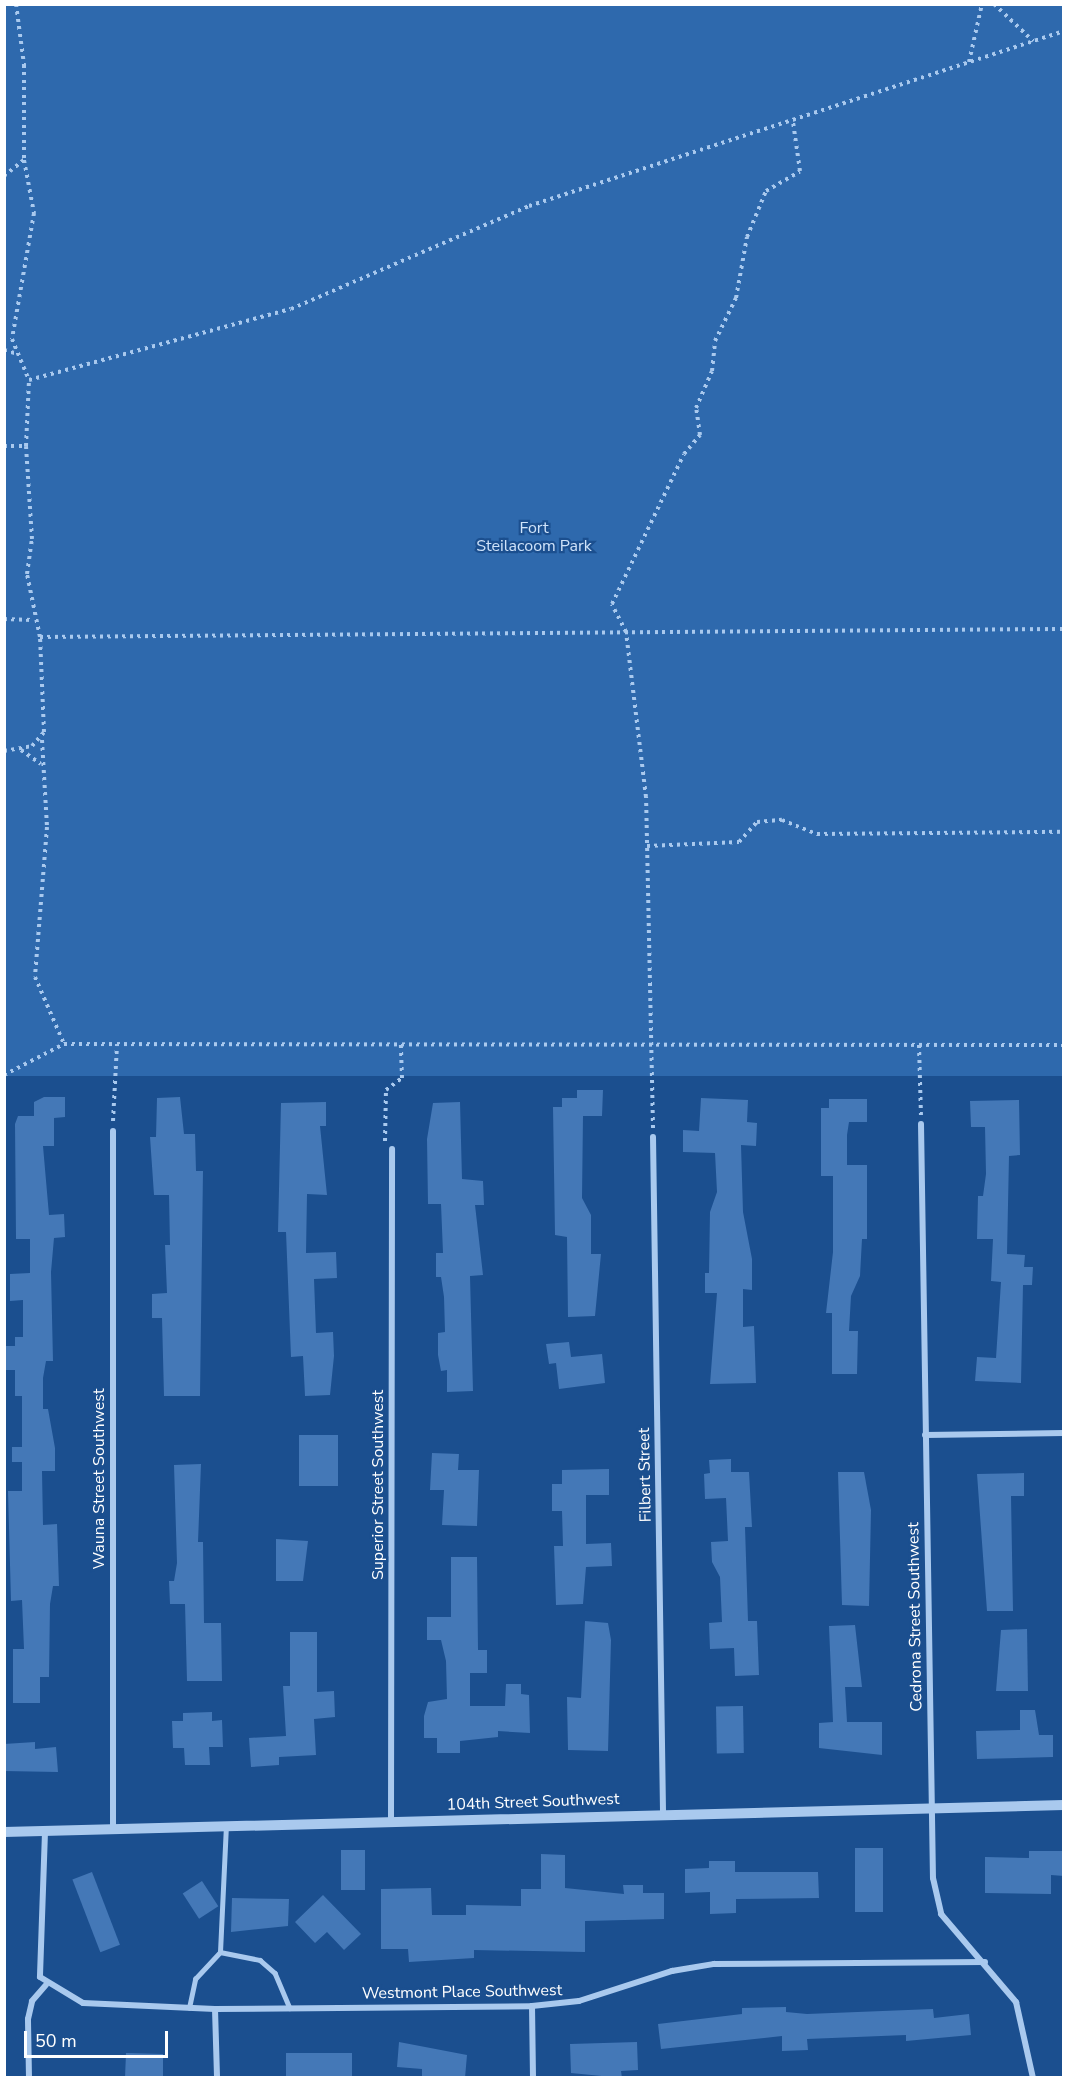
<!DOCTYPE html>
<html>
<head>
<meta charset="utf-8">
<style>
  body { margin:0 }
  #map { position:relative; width:1068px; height:2082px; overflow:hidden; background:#1b4f8f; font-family:"Nunito Sans",sans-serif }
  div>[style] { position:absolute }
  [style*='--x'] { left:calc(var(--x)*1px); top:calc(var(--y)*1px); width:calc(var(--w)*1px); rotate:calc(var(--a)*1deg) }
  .green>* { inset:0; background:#2e69ad; transform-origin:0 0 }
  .building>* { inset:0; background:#4478b7; transform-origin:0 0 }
  .path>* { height:4px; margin-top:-2px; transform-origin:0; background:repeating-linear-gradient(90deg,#a9c9ee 0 3px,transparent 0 7.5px) }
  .service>* { height:4.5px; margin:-2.25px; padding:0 2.25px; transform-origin:2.25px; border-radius:2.25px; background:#a9c9ee }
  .minor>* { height:6px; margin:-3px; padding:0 3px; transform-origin:3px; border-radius:3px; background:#a9c9ee }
  .tertiary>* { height:10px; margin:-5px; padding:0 5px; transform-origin:5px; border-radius:5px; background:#a9c9ee }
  span { translate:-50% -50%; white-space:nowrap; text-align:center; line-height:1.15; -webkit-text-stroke:4.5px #1b4f8f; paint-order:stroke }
  .park-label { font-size:16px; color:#cfe3fa }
  .street-label { font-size:16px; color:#fff }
  .frame { position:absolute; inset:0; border:6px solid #fff; pointer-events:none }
  .scale { position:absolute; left:24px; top:2031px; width:144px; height:27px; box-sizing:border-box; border:3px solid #fff; border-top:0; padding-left:8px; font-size:18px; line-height:21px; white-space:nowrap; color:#fff; -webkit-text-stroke:4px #1b4f8f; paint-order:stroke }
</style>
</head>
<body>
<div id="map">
  <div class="green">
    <div style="left:4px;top:5px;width:1059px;height:1071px"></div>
  </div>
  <div class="building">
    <div style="clip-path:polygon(577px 1090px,603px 1090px,602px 1116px,583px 1116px,582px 1198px,591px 1215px,591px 1254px,601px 1254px,595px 1316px,568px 1317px,567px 1237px,555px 1235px,553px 1107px,562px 1107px,562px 1098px,577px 1098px)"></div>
    <div style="clip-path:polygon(44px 1097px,65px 1097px,65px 1117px,54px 1118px,54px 1146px,43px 1146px,49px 1215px,64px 1214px,65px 1237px,54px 1238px,51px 1272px,53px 1361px,46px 1361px,43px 1378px,43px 1409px,48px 1409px,55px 1448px,55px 1471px,42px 1471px,43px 1525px,57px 1524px,59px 1586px,53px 1586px,50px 1604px,49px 1677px,40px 1677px,40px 1703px,13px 1703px,13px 1649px,24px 1649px,22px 1600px,11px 1601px,8px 1491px,22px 1491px,22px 1462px,12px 1462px,12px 1447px,22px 1447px,22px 1396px,15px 1396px,15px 1370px,4px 1370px,4px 1346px,15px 1346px,15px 1337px,23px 1337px,23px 1300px,10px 1301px,10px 1274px,30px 1273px,30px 1239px,16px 1239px,15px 1124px,18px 1116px,34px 1116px,34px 1102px)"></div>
    <div style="clip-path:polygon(180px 1097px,184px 1134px,195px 1134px,196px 1171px,203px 1171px,200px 1396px,164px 1396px,162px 1318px,152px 1318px,152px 1294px,167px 1293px,165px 1245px,170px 1245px,169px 1195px,154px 1195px,150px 1137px,156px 1137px,157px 1098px)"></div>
    <div style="clip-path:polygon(701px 1098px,748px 1100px,747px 1122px,757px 1123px,756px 1146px,741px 1145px,743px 1212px,752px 1259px,752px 1290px,743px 1289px,743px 1327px,754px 1326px,756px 1383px,710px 1384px,717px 1293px,705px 1293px,705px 1273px,709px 1273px,710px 1212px,717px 1192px,715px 1153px,683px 1152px,683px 1130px,699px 1131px)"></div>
    <div style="clip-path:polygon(829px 1099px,867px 1099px,867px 1122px,849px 1122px,847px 1135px,847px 1165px,867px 1165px,867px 1239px,862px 1239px,860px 1276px,851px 1296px,849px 1331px,858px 1331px,857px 1374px,832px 1374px,832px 1313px,826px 1313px,833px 1252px,833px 1176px,821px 1176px,821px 1108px,829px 1108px)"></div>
    <div style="clip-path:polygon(1019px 1100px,1020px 1155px,1009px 1156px,1007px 1254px,1025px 1255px,1024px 1267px,1033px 1267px,1032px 1285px,1023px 1285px,1021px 1383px,975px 1381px,977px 1357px,996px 1358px,1001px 1282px,991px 1281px,993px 1239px,977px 1239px,978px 1196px,983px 1196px,986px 1174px,985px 1127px,971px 1127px,970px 1101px)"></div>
    <div style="clip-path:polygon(326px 1102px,326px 1126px,320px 1126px,327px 1195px,307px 1194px,306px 1253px,336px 1252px,337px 1278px,314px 1279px,316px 1333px,333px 1332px,334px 1356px,330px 1395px,305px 1396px,303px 1356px,291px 1357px,286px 1232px,278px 1232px,281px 1103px)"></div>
    <div style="clip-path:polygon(460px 1102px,462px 1179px,483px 1181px,484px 1205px,475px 1205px,483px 1275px,470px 1276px,473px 1391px,447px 1392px,447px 1370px,441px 1371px,438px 1355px,438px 1333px,445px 1332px,444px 1297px,441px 1277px,436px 1277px,436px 1253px,443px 1253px,441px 1204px,428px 1204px,427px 1139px,433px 1103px)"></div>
    <div style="clip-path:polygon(569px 1342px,571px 1357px,602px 1354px,605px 1383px,559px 1389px,556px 1363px,549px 1364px,546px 1344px)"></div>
    <div style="left:299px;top:1435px;width:39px;height:51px"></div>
    <div style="clip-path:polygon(432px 1453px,459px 1454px,458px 1470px,479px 1470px,477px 1526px,442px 1525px,444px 1490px,430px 1490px)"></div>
    <div style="clip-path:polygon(731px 1459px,731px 1472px,749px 1472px,752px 1527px,745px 1527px,748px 1621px,757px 1621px,759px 1675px,735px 1676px,734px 1648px,710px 1649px,709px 1623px,722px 1622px,720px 1577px,712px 1562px,711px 1542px,728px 1541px,726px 1498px,705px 1499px,704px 1474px,710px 1473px,709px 1460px)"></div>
    <div style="clip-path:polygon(201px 1464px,198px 1542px,203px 1542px,204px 1623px,221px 1623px,222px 1681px,187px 1681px,185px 1604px,170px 1604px,169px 1581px,174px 1581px,177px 1563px,174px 1465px)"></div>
    <div style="clip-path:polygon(609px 1469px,609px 1495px,586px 1495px,586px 1544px,611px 1543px,612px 1566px,586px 1567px,583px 1604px,556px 1605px,554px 1546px,563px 1546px,562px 1511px,552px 1511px,552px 1484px,562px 1484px,562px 1470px)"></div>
    <div style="clip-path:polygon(838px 1472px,864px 1472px,871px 1510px,869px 1606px,842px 1605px)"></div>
    <div style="clip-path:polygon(1024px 1473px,1024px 1496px,1011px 1496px,1013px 1611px,987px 1611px,977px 1474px)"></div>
    <div style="clip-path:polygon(276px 1539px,308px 1541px,303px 1581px,276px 1581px)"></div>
    <div style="clip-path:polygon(451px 1557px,477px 1557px,478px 1650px,487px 1650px,487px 1673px,470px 1673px,470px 1706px,505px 1706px,506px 1684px,521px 1684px,521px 1694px,529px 1695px,530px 1733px,498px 1731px,498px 1737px,460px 1741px,460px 1753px,437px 1753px,437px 1738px,424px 1738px,424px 1716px,428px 1702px,447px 1699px,446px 1661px,441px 1640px,427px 1640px,427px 1617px,451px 1617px)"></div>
    <div style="clip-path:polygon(585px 1621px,608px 1623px,611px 1640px,608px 1751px,568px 1750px,567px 1697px,581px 1698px)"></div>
    <div style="clip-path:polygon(855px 1625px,862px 1687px,845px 1687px,847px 1722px,882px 1722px,882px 1755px,819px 1748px,819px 1723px,833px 1722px,829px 1626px)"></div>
    <div style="clip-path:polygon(1027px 1629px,1028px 1691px,996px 1691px,1001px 1630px)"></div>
    <div style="clip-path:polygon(290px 1632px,317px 1632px,317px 1692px,334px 1691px,335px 1717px,314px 1719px,316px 1755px,279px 1757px,279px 1765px,251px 1767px,249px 1738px,286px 1736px,283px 1686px,290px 1686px)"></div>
    <div style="left:743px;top:1706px;width:47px;height:27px;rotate:89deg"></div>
    <div style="clip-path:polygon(1020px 1710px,1035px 1710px,1039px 1735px,1053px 1735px,1053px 1757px,977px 1759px,976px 1731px,1020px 1730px)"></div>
    <div style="clip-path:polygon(212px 1712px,212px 1721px,222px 1720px,223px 1747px,209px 1747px,210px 1765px,185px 1765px,184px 1748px,173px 1748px,172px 1721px,183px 1721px,183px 1713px)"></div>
    <div style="clip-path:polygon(35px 1742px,35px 1749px,56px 1747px,58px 1772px,4px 1771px,4px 1744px)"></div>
    <div style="left:855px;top:1848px;width:28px;height:64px"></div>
    <div style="left:341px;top:1850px;width:24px;height:40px"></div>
    <div style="clip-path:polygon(1029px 1851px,1064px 1851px,1064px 1876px,1051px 1875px,1051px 1894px,985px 1893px,985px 1857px,1029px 1858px)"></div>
    <div style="clip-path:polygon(541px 1854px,565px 1855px,565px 1888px,624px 1894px,623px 1885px,643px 1885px,643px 1893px,664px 1893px,664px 1919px,585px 1921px,585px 1952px,474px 1950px,474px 1958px,409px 1962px,408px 1949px,381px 1949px,381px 1889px,431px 1888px,432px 1915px,466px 1915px,466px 1905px,521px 1906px,521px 1889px,541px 1889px)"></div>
    <div style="clip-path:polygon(709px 1861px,735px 1861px,735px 1872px,818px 1872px,819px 1898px,736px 1899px,736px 1913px,710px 1914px,710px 1892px,685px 1893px,685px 1869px,709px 1868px)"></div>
    <div style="left:92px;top:1872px;width:78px;height:21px;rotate:69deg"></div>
    <div style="left:202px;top:1881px;width:30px;height:23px;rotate:57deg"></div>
    <div style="clip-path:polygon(323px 1895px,361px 1934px,344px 1950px,327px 1932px,315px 1943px,295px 1922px)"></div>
    <div style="clip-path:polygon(232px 1898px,289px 1899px,288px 1926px,231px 1932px)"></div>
    <div style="clip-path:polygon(786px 2007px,786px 2012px,807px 2014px,933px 2009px,934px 2018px,969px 2014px,971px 2035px,906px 2041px,906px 2035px,807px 2039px,808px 2050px,782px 2051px,782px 2036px,661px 2049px,658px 2024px,742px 2014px,742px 2008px)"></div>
    <div style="clip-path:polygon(399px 2042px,467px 2055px,465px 2078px,422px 2078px,422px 2069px,397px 2067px)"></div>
    <div style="clip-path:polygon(637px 2042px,638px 2070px,621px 2071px,622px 2078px,571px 2073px,570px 2044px)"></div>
    <div style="clip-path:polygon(126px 2053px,163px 2054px,163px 2076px,125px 2078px)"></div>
    <div style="left:286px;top:2053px;width:66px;height:25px"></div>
  </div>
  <div class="path">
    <div style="--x:16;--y:4;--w:62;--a:82.5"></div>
    <div style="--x:24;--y:65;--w:95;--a:90"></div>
    <div style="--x:24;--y:160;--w:54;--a:79.3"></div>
    <div style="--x:34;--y:213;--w:128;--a:99.9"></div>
    <div style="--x:12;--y:339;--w:44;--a:67.5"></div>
    <div style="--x:994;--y:4;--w:54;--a:43.5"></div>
    <div style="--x:969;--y:62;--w:59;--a:-77.4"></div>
    <div style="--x:4;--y:176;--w:26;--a:-39"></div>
    <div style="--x:4;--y:350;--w:15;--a:16"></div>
    <div style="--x:4;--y:446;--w:22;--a:0"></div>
    <div style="--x:4;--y:619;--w:28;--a:2"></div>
    <div style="--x:40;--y:637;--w:1024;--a:-0.45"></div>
    <div style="--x:42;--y:740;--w:87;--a:86.7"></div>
    <div style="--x:47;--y:827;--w:150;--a:94.6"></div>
    <div style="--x:35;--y:977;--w:73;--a:66.6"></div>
    <div style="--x:64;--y:1044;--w:1000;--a:0.06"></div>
    <div style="--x:21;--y:750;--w:24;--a:35"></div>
    <div style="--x:4;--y:751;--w:28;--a:-10"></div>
    <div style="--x:32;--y:746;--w:18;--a:-49"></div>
    <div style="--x:44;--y:732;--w:95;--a:-92.4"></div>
    <div style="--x:40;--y:637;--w:64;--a:-101.7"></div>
    <div style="--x:27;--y:574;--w:35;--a:-82"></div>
    <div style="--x:32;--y:539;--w:93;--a:-93.7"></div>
    <div style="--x:26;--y:446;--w:66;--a:-87.4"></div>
    <div style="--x:29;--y:380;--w:271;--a:-15.2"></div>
    <div style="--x:291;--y:309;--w:259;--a:-23.4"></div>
    <div style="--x:529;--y:206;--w:563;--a:-18.11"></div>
    <div style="--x:647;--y:846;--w:92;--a:-2.5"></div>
    <div style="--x:739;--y:842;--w:27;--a:-48"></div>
    <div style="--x:757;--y:822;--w:25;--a:-5"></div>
    <div style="--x:782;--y:820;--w:38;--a:22"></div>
    <div style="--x:817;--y:834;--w:247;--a:-0.5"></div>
    <div style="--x:919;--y:1045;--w:70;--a:88.4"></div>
    <div style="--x:4;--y:1075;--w:68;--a:-27.3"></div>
    <div style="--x:113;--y:1121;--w:77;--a:-87"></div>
    <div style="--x:653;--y:1128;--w:331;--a:-91.2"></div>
    <div style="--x:646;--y:797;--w:166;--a:-96.9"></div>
    <div style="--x:626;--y:632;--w:31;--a:-117"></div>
    <div style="--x:612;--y:604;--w:166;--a:-64.4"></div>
    <div style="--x:684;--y:454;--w:25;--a:-50"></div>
    <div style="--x:700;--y:435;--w:27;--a:-98"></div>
    <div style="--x:696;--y:408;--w:40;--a:-66.6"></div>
    <div style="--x:712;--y:371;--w:30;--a:-84"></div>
    <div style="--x:715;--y:341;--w:48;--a:-64"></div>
    <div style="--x:736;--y:298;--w:62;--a:-79.8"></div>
    <div style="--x:747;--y:237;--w:50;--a:-67.6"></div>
    <div style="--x:766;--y:191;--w:39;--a:-30"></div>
    <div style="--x:800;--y:171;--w:49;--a:-98.1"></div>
    <div style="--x:385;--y:1141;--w:51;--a:-88.9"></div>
    <div style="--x:386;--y:1090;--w:20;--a:-37"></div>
    <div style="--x:402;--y:1078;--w:34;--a:-92"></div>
  </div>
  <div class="service">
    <div style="--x:220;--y:1952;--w:41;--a:11.3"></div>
    <div style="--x:260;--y:1960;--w:20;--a:41"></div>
    <div style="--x:275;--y:1973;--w:38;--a:67"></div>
    <div style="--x:189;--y:2008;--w:30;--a:-78"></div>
    <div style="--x:195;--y:1979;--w:37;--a:-47"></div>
    <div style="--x:220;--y:1952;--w:125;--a:-87.3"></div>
  </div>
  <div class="minor">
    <div style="--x:921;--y:1124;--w:754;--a:89.09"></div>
    <div style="--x:933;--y:1878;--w:37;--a:77"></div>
    <div style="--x:941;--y:1914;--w:116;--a:49.6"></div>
    <div style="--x:1016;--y:2002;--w:78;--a:77.4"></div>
    <div style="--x:113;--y:1131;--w:697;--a:90"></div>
    <div style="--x:653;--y:1137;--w:676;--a:89.15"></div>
    <div style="--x:925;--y:1435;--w:139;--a:-0.8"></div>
    <div style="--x:391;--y:1822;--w:673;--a:-89.91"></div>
    <div style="--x:45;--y:1832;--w:145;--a:92"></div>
    <div style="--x:40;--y:1977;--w:50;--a:31.2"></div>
    <div style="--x:83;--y:2003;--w:132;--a:2.6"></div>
    <div style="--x:215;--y:2009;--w:317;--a:-0.5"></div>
    <div style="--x:532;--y:2006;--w:47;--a:-6.1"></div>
    <div style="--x:579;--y:2001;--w:98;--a:-17.9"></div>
    <div style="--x:672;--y:1971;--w:43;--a:-9.5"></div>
    <div style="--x:714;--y:1964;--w:271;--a:-0.4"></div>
    <div style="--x:532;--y:2006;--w:72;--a:89.2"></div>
    <div style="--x:215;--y:2009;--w:69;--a:88.3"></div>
    <div style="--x:29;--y:2078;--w:59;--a:-91"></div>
    <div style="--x:28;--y:2019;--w:18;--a:-77"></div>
    <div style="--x:32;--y:2001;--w:21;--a:-49"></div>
  </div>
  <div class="tertiary">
    <div style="--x:4;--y:1832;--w:1060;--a:-1.46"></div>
  </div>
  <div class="park-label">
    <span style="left:534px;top:537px">Fort<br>Steilacoom Park</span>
  </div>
  <div class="street-label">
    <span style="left:645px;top:1475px;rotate:-91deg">Filbert Street</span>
    <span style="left:99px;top:1479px;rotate:-90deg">Wauna Street Southwest</span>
    <span style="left:378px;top:1485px;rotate:-90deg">Superior Street Southwest</span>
    <span style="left:915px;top:1617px;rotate:-91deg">Cedrona Street Southwest</span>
    <span style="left:533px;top:1802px;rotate:-2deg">104th Street Southwest</span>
    <span style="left:462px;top:1992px;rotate:-1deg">Westmont Place Southwest</span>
  </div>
  <div class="frame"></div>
  <div class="scale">50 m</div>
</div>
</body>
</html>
